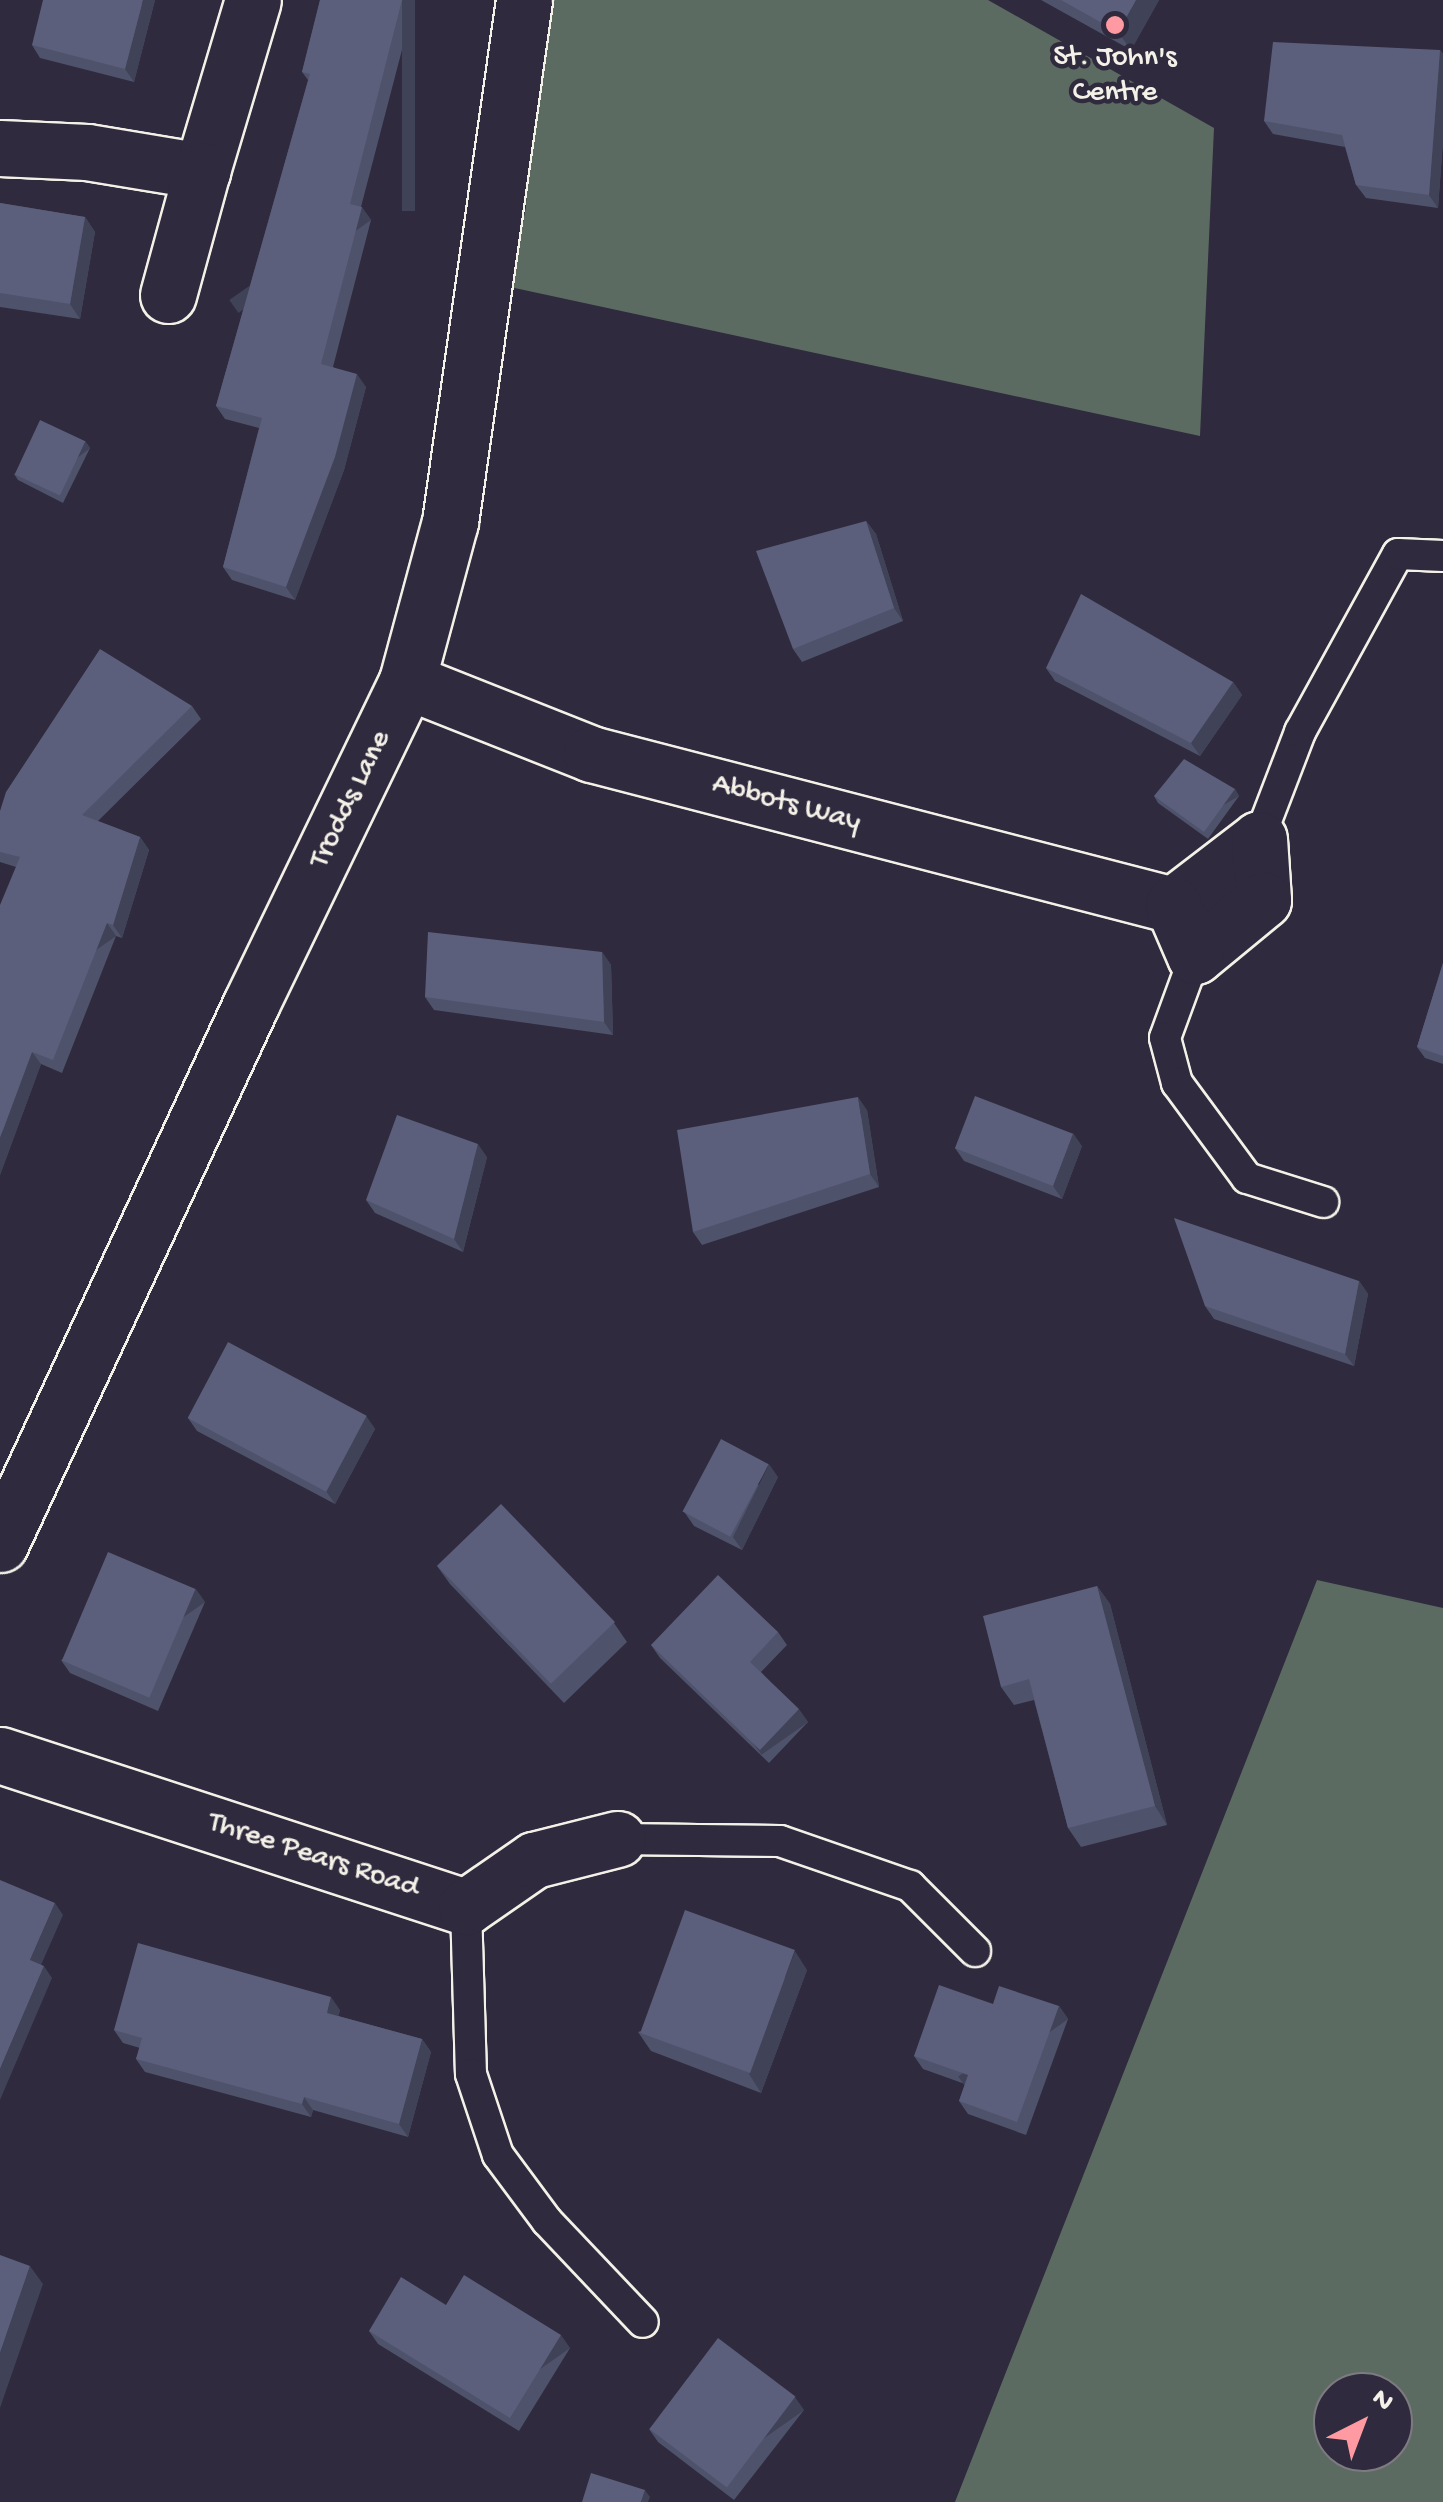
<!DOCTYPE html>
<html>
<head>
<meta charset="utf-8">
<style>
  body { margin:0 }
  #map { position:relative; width:1443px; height:2502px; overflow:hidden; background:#2f2a3d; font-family:"Gochi Hand",sans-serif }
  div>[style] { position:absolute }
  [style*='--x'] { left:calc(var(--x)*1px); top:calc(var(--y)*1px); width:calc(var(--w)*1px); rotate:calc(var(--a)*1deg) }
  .green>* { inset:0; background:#5c6b62 }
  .roads { filter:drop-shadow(2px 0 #f4f1e8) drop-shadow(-2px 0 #f4f1e8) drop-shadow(0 2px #f4f1e8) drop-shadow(0 -2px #f4f1e8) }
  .service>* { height:30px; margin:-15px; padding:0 15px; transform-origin:15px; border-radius:15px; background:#2f2a3d }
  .minor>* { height:55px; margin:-27.5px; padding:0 27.5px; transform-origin:27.5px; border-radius:27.5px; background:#2f2a3d }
  .tertiary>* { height:55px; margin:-27.5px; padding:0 27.5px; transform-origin:27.5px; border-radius:27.5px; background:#2f2a3d }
  .wall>* { inset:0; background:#4e526b }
  .shaded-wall>* { inset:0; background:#404257; transform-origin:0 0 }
  .building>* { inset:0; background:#5b5f7c; transform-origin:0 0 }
  .dots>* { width:28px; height:28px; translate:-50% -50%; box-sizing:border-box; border:5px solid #2f2a3d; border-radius:50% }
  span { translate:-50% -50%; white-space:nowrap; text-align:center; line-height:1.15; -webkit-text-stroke:9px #2f2a3d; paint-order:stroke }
  .poi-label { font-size:30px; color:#f4f1e8 }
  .street-label { font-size:30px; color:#f4f1e8 }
  .north { position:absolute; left:1313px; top:2372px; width:100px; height:100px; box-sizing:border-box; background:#2f2a3d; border:2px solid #7e7a81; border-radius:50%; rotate:42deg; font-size:28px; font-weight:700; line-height:40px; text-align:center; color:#f4f1e8 }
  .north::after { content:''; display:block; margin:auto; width:35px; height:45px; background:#ff9aa2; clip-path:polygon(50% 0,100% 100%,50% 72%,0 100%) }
</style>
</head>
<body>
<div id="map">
  <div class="green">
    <div style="clip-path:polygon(546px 0,988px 0,1214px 128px,1200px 436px,510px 287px,526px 207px,528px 152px)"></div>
    <div style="clip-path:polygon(evenodd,1317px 1580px,1443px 1608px,1443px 2502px,955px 2502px,1317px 1580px,1393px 2392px,1393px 2452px,1333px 2452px,1333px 2392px,1393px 2392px)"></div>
  </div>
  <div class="roads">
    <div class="service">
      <div style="--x:1259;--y:839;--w:115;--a:-69"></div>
      <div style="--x:1300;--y:732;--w:203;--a:-61.2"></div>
      <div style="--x:1398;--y:554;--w:45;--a:2.5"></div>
      <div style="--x:1195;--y:956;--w:87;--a:110.1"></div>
      <div style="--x:1165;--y:1038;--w:47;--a:75.1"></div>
      <div style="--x:1177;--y:1083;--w:118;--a:53.6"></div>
      <div style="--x:1247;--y:1178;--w:80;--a:17.5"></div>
      <div style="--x:617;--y:1839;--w:163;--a:0.7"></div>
      <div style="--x:780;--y:1841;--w:138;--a:19.1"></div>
      <div style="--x:910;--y:1886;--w:92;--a:45"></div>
      <div style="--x:466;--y:1907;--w:167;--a:88.3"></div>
      <div style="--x:471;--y:2074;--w:85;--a:71.6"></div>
      <div style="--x:498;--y:2155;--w:82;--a:53.4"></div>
      <div style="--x:547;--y:2221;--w:139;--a:46.5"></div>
    </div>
    <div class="minor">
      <div style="--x:0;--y:148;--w:87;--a:2.6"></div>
      <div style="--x:87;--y:152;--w:117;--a:9.4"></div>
      <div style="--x:202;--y:171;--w:178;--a:-73.4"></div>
      <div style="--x:168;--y:295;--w:129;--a:-74.7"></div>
      <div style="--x:407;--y:681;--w:198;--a:21.6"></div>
      <div style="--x:591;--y:754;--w:601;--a:14.54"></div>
      <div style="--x:1173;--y:905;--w:108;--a:-37.5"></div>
      <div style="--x:1259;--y:839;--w:61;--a:86.2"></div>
      <div style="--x:1263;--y:900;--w:88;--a:140.5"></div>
      <div style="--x:1195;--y:956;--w:56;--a:-113.3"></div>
      <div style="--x:0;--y:1755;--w:490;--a:18.1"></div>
      <div style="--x:466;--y:1907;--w:83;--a:-34.7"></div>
      <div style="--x:534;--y:1860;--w:86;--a:-14.2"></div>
    </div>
    <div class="tertiary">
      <div style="--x:0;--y:1544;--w:595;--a:-65.07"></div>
      <div style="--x:251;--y:1004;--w:359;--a:-64.2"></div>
      <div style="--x:407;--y:681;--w:165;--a:-74.9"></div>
      <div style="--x:450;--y:522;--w:527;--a:-81.93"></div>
    </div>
  </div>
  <div class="wall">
    <div style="clip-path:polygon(155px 0,134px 82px,40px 58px,32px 45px)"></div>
    <div style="clip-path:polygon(320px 0,415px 0,361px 207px,371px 220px,333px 367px,366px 387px,344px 470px,295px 600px,232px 580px,223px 567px,259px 428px,225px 419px,216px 406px,308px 80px,302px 72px)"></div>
    <div style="clip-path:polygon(1041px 0,1159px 0,1131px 50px)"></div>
    <div style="clip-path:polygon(1440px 50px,1443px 54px,1443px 141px,1438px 208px,1366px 198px,1356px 185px,1345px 147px,1273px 134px,1264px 121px)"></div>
    <div style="clip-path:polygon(0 203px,85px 217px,95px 232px,80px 319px,0 307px)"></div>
    <div style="clip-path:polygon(85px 441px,90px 448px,63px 503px,18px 480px,14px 474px)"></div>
    <div style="clip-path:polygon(866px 521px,876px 534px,903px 621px,802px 662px,793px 649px)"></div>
    <div style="clip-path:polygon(1046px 668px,1233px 682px,1242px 695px,1200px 756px,1055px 681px)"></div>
    <div style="clip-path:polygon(192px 706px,201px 719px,98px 821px,140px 837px,149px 850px,122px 938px,116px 936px,62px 1073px,41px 1064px,0 1175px,16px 867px,0 862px,0 811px)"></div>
    <div style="clip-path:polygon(1235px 789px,1239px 796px,1208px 839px,1158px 803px,1154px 796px)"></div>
    <div style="clip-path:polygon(602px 952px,611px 965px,613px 1035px,434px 1010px,425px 997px)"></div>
    <div style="clip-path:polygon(1443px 963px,1443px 1064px,1425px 1058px,1417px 1047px)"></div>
    <div style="clip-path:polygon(867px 1110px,879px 1187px,702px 1245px,693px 1232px)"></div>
    <div style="clip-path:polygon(1082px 1146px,1062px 1199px,964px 1161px,955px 1148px)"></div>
    <div style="clip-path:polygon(487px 1157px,463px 1252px,375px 1213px,366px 1200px)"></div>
    <div style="clip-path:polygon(1359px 1281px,1368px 1294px,1354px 1366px,1214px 1319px,1205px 1306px)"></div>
    <div style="clip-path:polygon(366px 1416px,375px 1429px,335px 1504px,197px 1431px,188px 1418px)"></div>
    <div style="clip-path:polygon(778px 1477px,742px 1550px,694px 1526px,685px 1513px)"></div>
    <div style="clip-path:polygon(437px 1566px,614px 1623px,627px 1642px,564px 1703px,450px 1584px)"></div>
    <div style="clip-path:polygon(1097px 1586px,1110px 1604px,1167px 1825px,1081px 1847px,1068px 1828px,1034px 1700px,1014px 1705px,1001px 1687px)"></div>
    <div style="clip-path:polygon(205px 1602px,158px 1711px,70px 1673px,61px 1660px)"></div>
    <div style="clip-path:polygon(778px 1632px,787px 1645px,761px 1672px,808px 1722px,769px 1763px,660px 1658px,651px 1645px)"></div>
    <div style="clip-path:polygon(807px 1970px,761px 2093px,651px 2051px,638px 2032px)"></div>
    <div style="clip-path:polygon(993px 2004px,1059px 2006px,1068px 2019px,1026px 2135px,968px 2114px,959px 2101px,965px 2084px,923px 2069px,914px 2056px)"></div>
    <div style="clip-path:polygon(340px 2010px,338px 2016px,422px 2039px,431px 2052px,408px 2137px,313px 2110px,311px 2117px,145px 2072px,136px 2059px,140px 2048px,123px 2043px,114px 2030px)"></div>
    <div style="clip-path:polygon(446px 2305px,570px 2348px,519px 2431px,378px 2344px,369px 2331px)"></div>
    <div style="clip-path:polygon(804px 2410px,734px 2500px,658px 2442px,649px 2429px)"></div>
  </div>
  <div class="shaded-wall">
    <div style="clip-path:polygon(143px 0,155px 0,134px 82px,125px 69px)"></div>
    <div style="left:402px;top:0;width:13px;height:211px"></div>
    <div style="clip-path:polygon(1136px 0,1159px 0,1131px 50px,1118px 32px)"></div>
    <div style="clip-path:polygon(1440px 50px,1443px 54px,1443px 141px,1438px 208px,1429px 195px)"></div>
    <div style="left:362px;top:207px;width:16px;height:162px;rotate:55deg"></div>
    <div style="clip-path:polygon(85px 217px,95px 232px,80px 319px,70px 304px)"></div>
    <div style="clip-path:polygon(357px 374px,366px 387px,344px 470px,295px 600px,286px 587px)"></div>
    <div style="left:85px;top:441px;width:9px;height:61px;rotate:54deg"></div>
    <div style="clip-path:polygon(866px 521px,876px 534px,903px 621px,894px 608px)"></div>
    <div style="clip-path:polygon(1233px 682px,1242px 695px,1200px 756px,1191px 743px)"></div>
    <div style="left:1235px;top:789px;width:8px;height:53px;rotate:60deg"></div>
    <div style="clip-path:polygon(140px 837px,149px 850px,122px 938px,113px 925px)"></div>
    <div style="left:107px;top:923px;width:16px;height:147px;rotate:55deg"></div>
    <div style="clip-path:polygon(602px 952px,611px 965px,613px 1035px,604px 1022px)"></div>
    <div style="clip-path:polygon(32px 1052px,41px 1064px,0 1175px,0 1138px)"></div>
    <div style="clip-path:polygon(858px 1097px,867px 1110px,879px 1187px,870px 1174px)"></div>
    <div style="clip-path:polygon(1073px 1133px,1082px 1146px,1062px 1199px,1053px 1186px)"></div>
    <div style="clip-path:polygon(478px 1144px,487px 1157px,463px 1252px,454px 1239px)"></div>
    <div style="clip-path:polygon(1359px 1281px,1368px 1294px,1354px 1366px,1345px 1354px)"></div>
    <div style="clip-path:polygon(366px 1416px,375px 1429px,335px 1504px,326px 1491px)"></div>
    <div style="clip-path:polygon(769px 1464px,778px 1477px,742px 1550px,733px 1537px)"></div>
    <div style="clip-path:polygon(1097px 1586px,1110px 1604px,1167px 1825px,1155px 1806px)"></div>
    <div style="left:196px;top:1589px;width:16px;height:119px;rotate:55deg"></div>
    <div style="left:799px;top:1709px;width:16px;height:57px;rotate:55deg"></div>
    <div style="clip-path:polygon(55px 1903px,63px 1915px,38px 1972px,30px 1960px)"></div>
    <div style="clip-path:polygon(795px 1951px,807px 1970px,761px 2093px,749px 2074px)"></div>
    <div style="clip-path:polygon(44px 1966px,52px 1978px,0 2100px,0 2069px)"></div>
    <div style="clip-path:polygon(331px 1997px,340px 2010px,336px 2026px,327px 2013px)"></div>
    <div style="left:1059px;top:2006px;width:16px;height:123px;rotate:55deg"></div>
    <div style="clip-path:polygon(422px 2039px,431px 2052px,408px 2137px,399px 2124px)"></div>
    <div style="clip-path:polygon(304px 2097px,313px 2110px,311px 2117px,302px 2104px)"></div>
    <div style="clip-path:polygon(30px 2266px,43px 2284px,0 2408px,0 2353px)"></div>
    <div style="left:561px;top:2335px;width:16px;height:97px;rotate:55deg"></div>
    <div style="left:795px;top:2397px;width:16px;height:114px;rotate:55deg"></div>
    <div style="clip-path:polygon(645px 2490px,650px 2497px,648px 2502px,641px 2502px)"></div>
  </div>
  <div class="building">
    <div style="clip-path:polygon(43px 0,143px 0,125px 69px,32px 45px)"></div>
    <div style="clip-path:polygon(320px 0,402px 0,350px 204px,362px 207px,321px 364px,357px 374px,335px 457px,286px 587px,223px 567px,262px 418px,216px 406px,310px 74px,302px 72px)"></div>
    <div style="clip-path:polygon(1061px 0,1136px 0,1118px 32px)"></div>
    <div style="clip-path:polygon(1273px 42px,1440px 50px,1429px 195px,1356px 185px,1342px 135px,1264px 121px)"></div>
    <div style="clip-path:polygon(0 203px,85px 217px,70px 304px,0 293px)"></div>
    <div style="left:40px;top:420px;width:50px;height:60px;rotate:25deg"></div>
    <div style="clip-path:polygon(866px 521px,894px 608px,793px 649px,756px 551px)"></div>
    <div style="clip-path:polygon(1081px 594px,1233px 682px,1191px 743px,1046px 668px)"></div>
    <div style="clip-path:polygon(100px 649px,192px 706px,82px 815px,140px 837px,113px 925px,107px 923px,53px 1060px,32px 1052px,0 1138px,0 905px,20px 857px,0 852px,0 811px,6px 792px)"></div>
    <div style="clip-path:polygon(1184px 759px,1235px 789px,1204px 832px,1154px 796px)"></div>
    <div style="clip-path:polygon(428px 932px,602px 952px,604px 1022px,425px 997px)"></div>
    <div style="clip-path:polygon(1443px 963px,1443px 1056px,1417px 1047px)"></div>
    <div style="left:975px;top:1096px;width:105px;height:56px;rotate:21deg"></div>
    <div style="clip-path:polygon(858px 1097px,870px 1174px,693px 1232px,677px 1130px)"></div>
    <div style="clip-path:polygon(397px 1115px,478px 1144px,454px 1239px,366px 1200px)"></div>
    <div style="clip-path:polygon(1174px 1218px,1359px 1281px,1345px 1354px,1205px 1306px)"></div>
    <div style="left:228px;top:1342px;width:157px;height:86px;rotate:28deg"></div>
    <div style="left:721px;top:1439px;width:54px;height:82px;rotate:28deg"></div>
    <div style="left:501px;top:1504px;width:164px;height:89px;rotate:46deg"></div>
    <div style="left:108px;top:1552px;width:95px;height:118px;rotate:23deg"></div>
    <div style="clip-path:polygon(718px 1575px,778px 1632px,750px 1662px,799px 1709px,760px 1750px,651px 1645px)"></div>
    <div style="clip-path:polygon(1097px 1586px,1155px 1806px,1068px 1828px,1029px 1679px,1001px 1687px,983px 1616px)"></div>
    <div style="clip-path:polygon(0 1880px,55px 1903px,30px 1960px,44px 1966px,0 2069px)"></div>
    <div style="left:685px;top:1910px;width:117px;height:131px;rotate:20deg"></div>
    <div style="clip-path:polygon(138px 1943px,331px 1997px,327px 2013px,422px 2039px,399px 2124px,304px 2097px,302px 2104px,136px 2059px,142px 2038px,114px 2030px)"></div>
    <div style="clip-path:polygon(939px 1985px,993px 2004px,999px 1986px,1059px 2006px,1017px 2122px,959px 2101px,968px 2075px,914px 2056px)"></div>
    <div style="clip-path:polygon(0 2255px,30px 2266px,0 2353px)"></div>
    <div style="clip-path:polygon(464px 2275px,561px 2335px,510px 2418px,369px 2331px,401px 2277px,446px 2305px)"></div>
    <div style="left:718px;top:2338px;width:97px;height:114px;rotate:37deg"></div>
    <div style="clip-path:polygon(591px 2473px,645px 2490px,641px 2502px,582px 2502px)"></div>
  </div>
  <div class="dots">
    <div style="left:1115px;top:25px;background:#ff9aa2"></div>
  </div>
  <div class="poi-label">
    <span style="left:1115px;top:76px">St. John's<br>Centre</span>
  </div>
  <div class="street-label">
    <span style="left:352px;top:800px;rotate:-64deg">Trodds Lane</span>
    <span style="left:786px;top:805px;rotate:15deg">Abbots Way</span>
    <span style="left:313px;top:1857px;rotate:18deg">Three Pears Road</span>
  </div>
  <div class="north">N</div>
</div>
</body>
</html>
